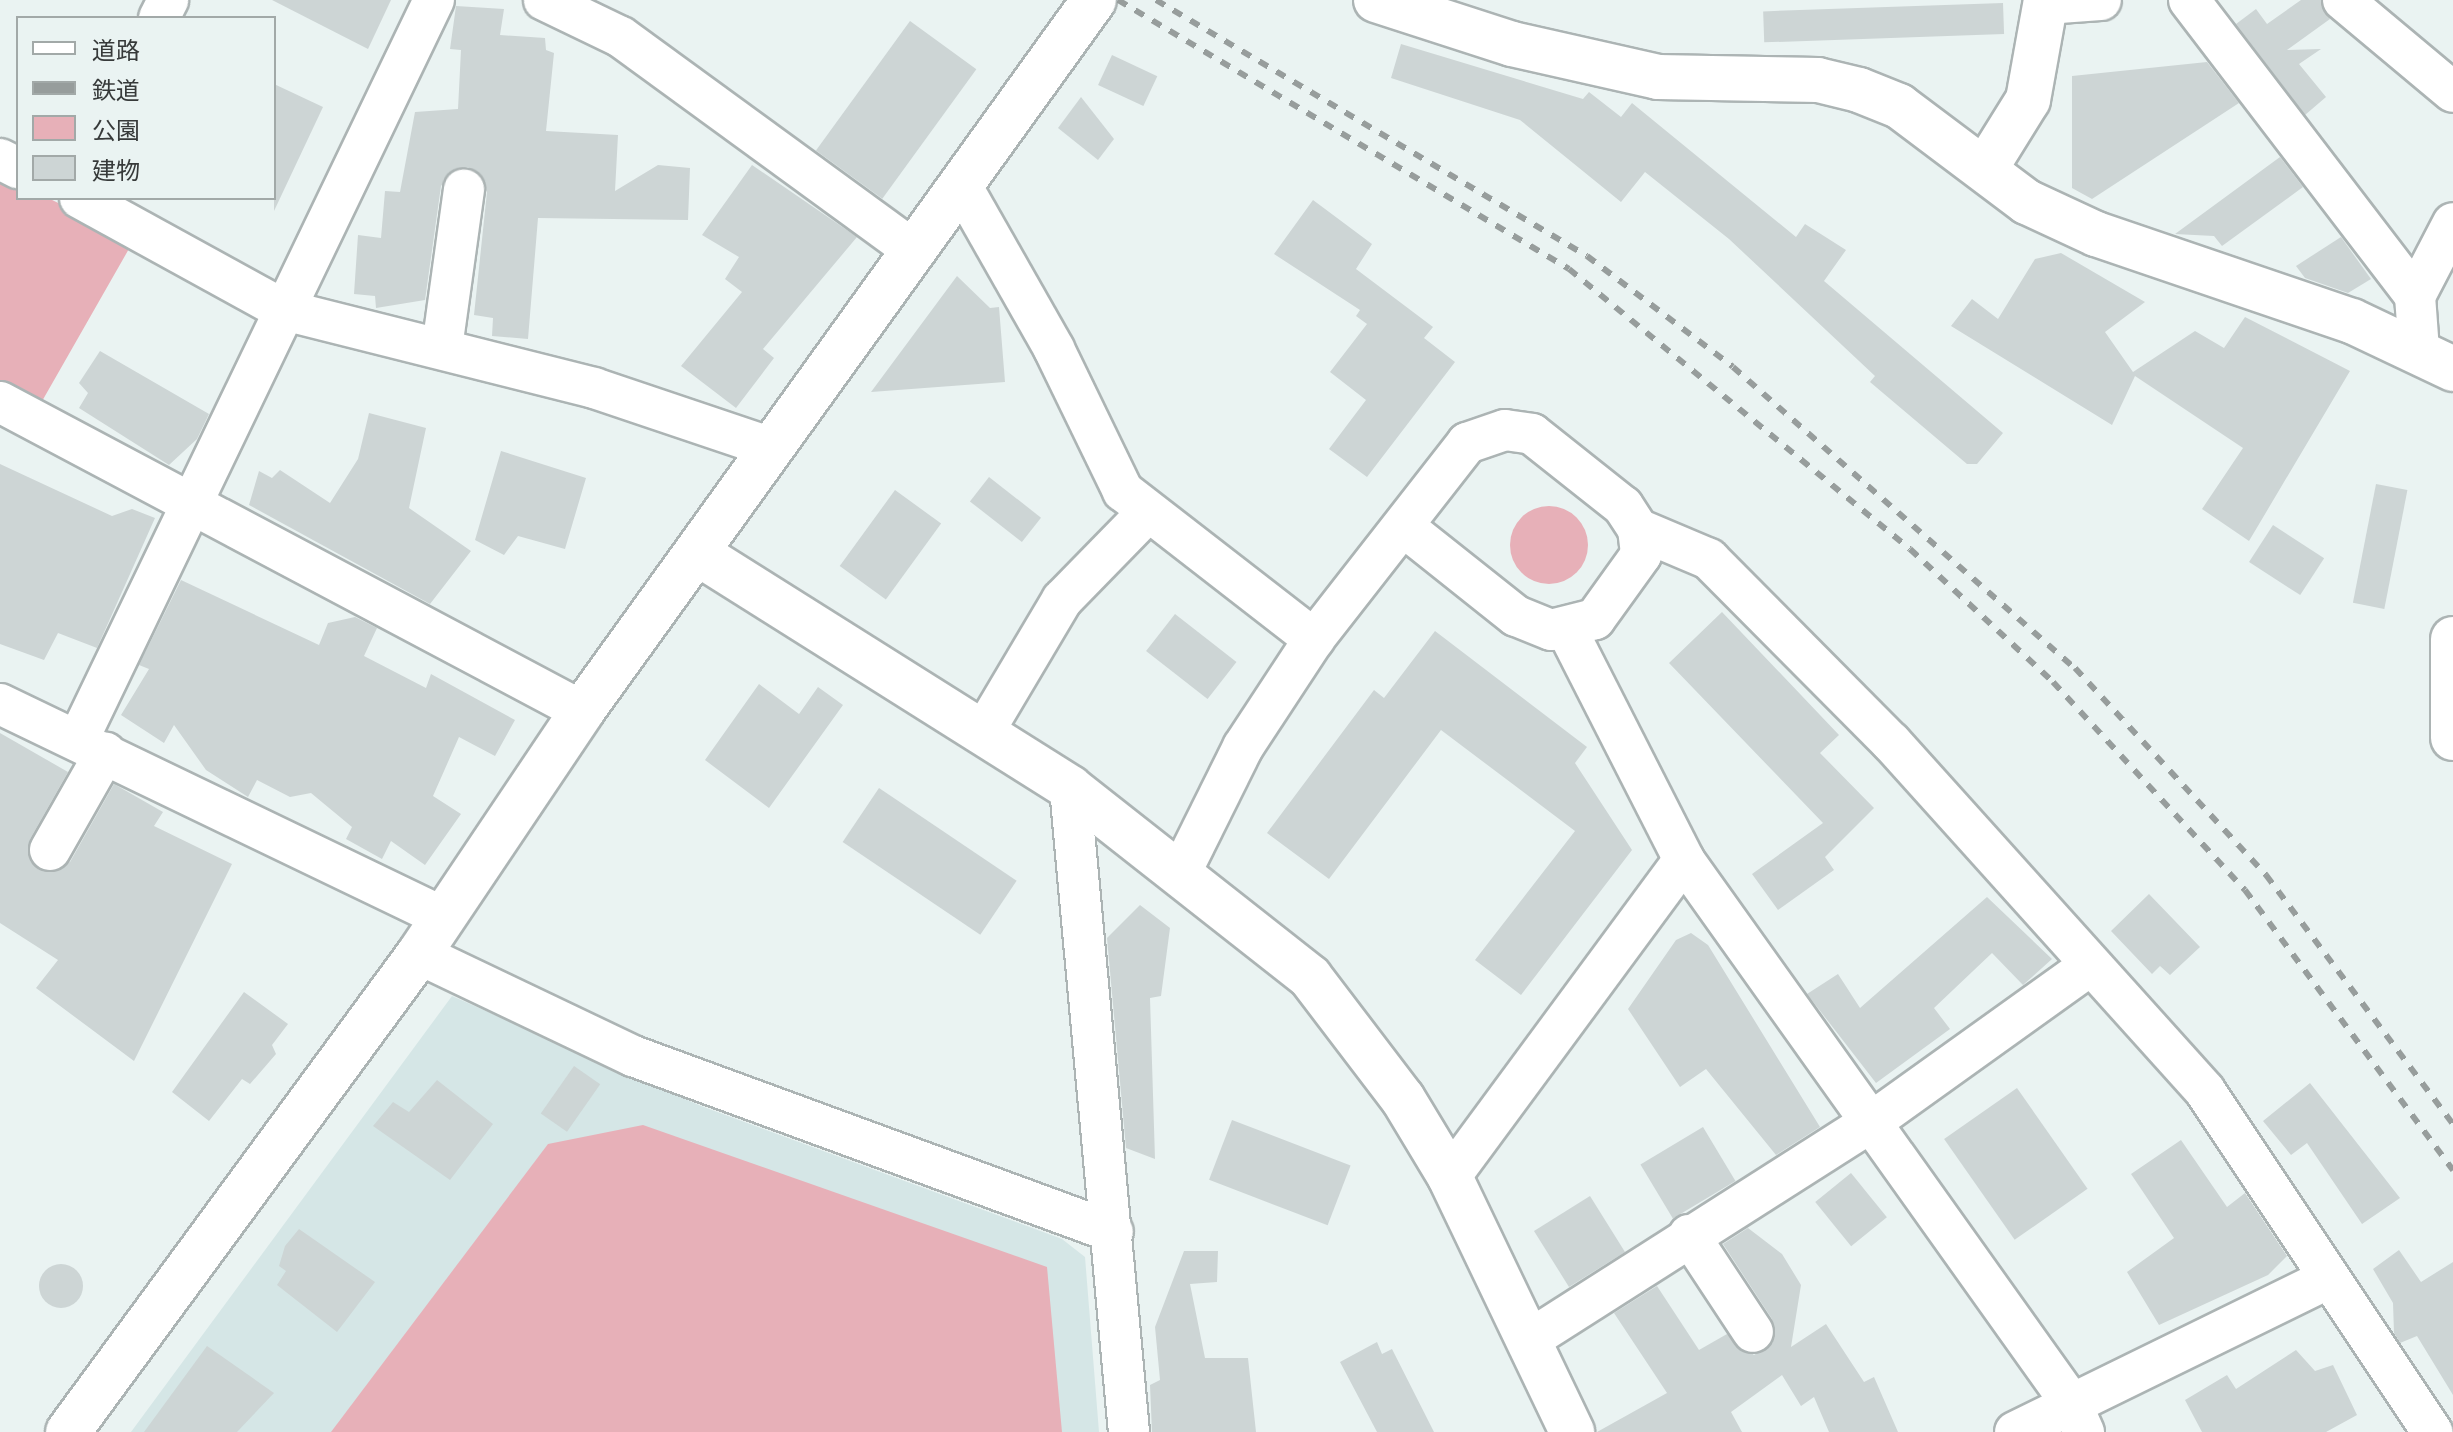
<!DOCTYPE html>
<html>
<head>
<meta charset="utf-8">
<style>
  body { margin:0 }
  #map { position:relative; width:2453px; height:1432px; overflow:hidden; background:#eaf3f2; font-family:Arial,"Noto Sans JP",sans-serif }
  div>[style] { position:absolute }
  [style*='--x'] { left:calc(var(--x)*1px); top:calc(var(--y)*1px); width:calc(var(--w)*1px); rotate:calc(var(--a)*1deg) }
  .built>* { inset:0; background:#d5e6e6 }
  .green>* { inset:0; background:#e7b0b8 }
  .round { border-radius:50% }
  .building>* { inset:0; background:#cdd5d5; transform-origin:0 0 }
  .roads { filter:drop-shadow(2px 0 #acb4b4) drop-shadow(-2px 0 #acb4b4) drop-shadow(0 2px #acb4b4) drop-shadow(0 -2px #acb4b4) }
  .minor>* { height:40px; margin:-20px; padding:0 20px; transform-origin:20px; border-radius:20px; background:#fff }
  .tertiary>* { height:44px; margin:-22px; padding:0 22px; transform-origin:22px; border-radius:22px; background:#fff }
  .rail>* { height:6px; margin-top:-3px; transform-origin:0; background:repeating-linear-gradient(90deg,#979d9c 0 10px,transparent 0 20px) }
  span { translate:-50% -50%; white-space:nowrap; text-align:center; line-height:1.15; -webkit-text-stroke:7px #eaf3f2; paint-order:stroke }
  .legend { position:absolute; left:16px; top:16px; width:260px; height:184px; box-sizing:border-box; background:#eaf3f2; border:2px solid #a2a9a8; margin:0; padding:10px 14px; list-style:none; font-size:24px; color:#373a3a }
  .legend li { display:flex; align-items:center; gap:16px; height:40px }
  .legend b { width:40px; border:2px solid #a2a9a8 }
</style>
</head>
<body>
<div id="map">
  <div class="built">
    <div style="clip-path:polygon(452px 996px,701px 1106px,1062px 1239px,1085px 1257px,1099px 1432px,131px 1432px)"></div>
  </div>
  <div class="green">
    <div style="clip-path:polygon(0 175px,18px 183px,18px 198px,48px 198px,134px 240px,41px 403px,0 381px)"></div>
    <div class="round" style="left:1510px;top:506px;width:78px;height:78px"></div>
    <div style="clip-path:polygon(643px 1125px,1047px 1267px,1062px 1432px,331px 1432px,548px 1144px)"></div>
  </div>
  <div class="building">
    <div style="clip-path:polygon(272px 0,391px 0,368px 49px)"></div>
    <div style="clip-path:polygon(2301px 0,2321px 0,2330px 19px,2287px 50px,2321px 49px,2299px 64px,2326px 97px,2305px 115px,2236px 24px,2256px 9px,2267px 24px)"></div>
    <div style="left:2003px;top:3px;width:31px;height:240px;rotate:88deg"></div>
    <div style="clip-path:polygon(456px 6px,504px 9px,500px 35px,545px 38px,546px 50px,554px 53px,546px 131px,618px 135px,615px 191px,658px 165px,690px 168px,688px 220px,538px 218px,528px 339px,492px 336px,493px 318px,474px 315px,487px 192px,468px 167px,455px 169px,441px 186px,425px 300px,376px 308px,375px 296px,354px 294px,358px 235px,381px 238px,385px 191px,400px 192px,415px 112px,458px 109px,461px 50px,450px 49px)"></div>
    <div style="left:910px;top:21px;width:82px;height:160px;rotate:36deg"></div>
    <div style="clip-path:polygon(1401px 44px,1583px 99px,1589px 92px,1621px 117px,1632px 103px,1796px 237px,1805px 224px,1846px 250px,1824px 281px,2003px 433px,1977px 464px,1967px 464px,1870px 382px,1875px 376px,1729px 239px,1645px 172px,1621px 202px,1520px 120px,1391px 78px)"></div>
    <div style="left:1112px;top:55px;width:50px;height:33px;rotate:25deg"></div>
    <div style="clip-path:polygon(2207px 62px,2239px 103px,2092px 199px,2072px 188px,2072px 76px)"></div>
    <div style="clip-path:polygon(274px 84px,323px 107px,274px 211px)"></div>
    <div style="clip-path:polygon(1081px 97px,1114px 139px,1098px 160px,1058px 128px)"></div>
    <div style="clip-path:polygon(2280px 157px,2303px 187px,2222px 246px,2214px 236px,2175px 234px)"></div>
    <div style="clip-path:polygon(752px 165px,857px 237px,763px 349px,774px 358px,736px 408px,681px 366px,742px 292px,725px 279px,739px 257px,702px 235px)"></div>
    <div style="clip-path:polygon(1313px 200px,1372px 244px,1356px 269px,1433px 327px,1424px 338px,1455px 362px,1367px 477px,1329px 449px,1366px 400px,1330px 372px,1367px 324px,1356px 316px,1360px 310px,1274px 254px)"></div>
    <div style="clip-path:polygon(2341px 237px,2371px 279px,2348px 293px,2305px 278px,2296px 266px)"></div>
    <div style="clip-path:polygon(2061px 253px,2145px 302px,2105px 332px,2133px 372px,2195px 331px,2224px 348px,2245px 317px,2350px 371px,2249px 541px,2202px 509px,2243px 448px,2135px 376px,2112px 425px,1951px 326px,1972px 299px,1998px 319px,2035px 259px)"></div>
    <div style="clip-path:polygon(957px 276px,990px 308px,999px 307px,1005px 382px,871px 392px)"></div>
    <div style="clip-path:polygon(100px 351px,209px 414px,197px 439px,169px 465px,79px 408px,88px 393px,79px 383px)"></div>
    <div style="clip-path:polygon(369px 413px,426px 428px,409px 508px,471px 551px,430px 604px,249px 505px,259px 471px,272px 478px,280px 470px,330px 503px,358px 459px)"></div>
    <div style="clip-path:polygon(501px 451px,586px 478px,565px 549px,518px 536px,504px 555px,475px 540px)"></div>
    <div style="clip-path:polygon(0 464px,112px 516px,132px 509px,155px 518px,97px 648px,58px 633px,44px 660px,0 644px)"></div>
    <div style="left:989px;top:477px;width:66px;height:31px;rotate:38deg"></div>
    <div style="left:2376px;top:484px;width:32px;height:121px;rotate:11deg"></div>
    <div style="left:895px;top:490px;width:57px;height:94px;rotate:36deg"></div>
    <div style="left:2273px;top:525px;width:61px;height:44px;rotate:33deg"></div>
    <div style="clip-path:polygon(181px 580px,319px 645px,328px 623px,355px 617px,377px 628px,364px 656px,426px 688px,431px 674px,515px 720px,495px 756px,459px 737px,433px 796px,461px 814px,425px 865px,391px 841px,382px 859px,346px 839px,352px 827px,311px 793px,290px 797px,257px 780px,248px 797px,206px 770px,174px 725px,164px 743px,121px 715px,149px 669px,139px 665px)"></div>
    <div style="clip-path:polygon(1722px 612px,1839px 735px,1820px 753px,1874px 808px,1825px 857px,1834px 870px,1778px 910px,1752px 874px,1823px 823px,1669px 663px)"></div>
    <div style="left:1175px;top:614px;width:78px;height:47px;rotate:38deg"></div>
    <div style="clip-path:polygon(1435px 631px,1587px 747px,1575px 763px,1632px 850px,1521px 995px,1475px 960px,1575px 831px,1441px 730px,1329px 879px,1267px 833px,1374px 690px,1384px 698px)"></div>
    <div style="clip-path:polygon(759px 684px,799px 714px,818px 687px,843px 705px,769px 808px,705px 760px)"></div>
    <div style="clip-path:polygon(0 733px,68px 772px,30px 839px,30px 861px,39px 870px,70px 862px,114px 784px,163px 812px,154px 826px,232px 864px,134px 1061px,36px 988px,58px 960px,0 923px)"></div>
    <div style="left:879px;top:788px;width:166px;height:65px;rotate:34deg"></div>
    <div style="clip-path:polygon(2149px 894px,2200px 947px,2170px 975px,2160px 966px,2152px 974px,2111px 931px)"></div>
    <div style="clip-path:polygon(1987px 897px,2052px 959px,2023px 985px,1992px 953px,1934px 1008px,1950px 1029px,1876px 1083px,1807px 994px,1838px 974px,1860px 1008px)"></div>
    <div style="clip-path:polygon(1140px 905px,1170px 928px,1161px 996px,1150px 998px,1155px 1159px,1126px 1148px,1107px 938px)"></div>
    <div style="clip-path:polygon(1691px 933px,1708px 945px,1820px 1127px,1776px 1155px,1706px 1069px,1680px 1087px,1628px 1009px,1676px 940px)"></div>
    <div style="clip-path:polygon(244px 992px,288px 1024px,272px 1045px,276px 1054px,250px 1084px,242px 1079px,209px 1121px,172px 1092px)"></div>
    <div style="left:574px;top:1066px;width:32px;height:58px;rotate:35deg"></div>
    <div style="clip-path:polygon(437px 1080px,493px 1124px,450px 1180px,373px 1126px,393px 1102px,409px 1112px)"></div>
    <div style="clip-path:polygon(2310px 1083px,2400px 1198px,2362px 1224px,2307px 1143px,2291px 1155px,2263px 1121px)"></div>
    <div style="left:2017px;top:1088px;width:123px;height:89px;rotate:55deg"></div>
    <div style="left:1232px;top:1120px;width:127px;height:64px;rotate:21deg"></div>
    <div style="left:1703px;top:1127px;width:63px;height:73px;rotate:59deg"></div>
    <div style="clip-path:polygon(2181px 1140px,2227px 1207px,2245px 1193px,2287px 1256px,2268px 1275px,2159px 1325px,2127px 1272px,2174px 1238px,2131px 1174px)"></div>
    <div style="left:1851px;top:1173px;width:57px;height:46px;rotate:51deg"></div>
    <div style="left:1590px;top:1196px;width:66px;height:66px;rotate:58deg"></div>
    <div style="clip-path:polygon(1748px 1228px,1782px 1254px,1801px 1285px,1791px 1347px,1826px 1324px,1864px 1382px,1874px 1377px,1898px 1432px,1829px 1432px,1814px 1397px,1801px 1406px,1782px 1375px,1731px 1412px,1742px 1432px,1597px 1432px,1667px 1393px,1614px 1313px,1657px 1286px,1699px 1350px,1727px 1334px,1754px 1355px,1773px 1343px,1772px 1319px,1723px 1244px)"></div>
    <div style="clip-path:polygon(299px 1229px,375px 1282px,337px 1332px,277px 1285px,286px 1271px,279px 1266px,285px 1246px)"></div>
    <div style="clip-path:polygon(2399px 1250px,2421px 1282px,2453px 1262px,2453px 1395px,2417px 1336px,2400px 1343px,2394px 1333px,2393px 1303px,2373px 1269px)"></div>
    <div style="clip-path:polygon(1184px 1251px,1218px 1251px,1217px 1282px,1190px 1284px,1205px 1358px,1248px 1358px,1256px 1432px,1152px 1432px,1150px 1385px,1160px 1380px,1155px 1327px)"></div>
    <div class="round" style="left:39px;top:1264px;width:44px;height:44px"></div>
    <div style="clip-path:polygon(1377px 1342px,1382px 1354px,1392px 1349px,1434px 1432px,1377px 1432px,1340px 1362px)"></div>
    <div style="clip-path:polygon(207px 1346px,274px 1393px,237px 1432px,144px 1432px)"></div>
    <div style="clip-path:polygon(2296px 1350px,2315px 1371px,2333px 1365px,2357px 1415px,2326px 1432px,2202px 1432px,2185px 1400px,2227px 1375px,2236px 1389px)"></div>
  </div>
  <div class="roads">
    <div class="minor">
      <div style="--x:544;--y:0;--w:85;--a:25.7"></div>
      <div style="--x:621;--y:37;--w:364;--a:36.1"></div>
      <div style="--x:2189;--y:0;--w:372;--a:52.6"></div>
      <div style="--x:2415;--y:296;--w:54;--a:85.8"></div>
      <div style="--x:2343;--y:0;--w:143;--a:39.9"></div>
      <div style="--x:2045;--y:4;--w:56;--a:-4.1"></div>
      <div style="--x:159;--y:18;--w:20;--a:-63"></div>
      <div style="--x:0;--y:159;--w:20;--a:27"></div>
      <div style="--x:961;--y:185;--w:189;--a:60.4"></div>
      <div style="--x:1054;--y:349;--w:158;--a:64.1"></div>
      <div style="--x:1123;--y:491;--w:242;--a:37.8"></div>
      <div style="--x:80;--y:198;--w:233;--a:28.8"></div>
      <div style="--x:284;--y:310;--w:320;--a:14.1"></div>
      <div style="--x:594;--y:388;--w:188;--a:18.6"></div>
      <div style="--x:2415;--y:296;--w:82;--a:-62.5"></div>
      <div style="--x:442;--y:348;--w:160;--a:-82.1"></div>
      <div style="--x:0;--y:402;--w:659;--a:27.97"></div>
      <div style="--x:1638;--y:529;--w:77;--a:22.9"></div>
      <div style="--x:1709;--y:559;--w:258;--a:45.2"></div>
      <div style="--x:1891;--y:742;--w:469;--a:48"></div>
      <div style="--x:2205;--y:1091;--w:410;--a:56.3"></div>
      <div style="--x:1568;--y:632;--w:256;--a:63"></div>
      <div style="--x:1684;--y:860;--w:667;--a:54.52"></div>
      <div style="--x:2071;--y:1403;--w:32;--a:66"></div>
      <div style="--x:0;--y:704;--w:493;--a:25.7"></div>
      <div style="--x:983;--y:733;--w:155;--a:-59.3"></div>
      <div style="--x:1062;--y:600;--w:123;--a:-45.7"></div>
      <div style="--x:78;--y:740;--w:821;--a:-64.31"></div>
      <div style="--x:1070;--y:788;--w:647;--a:84.77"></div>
      <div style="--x:50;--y:850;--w:112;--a:-60.4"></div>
      <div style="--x:1181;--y:872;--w:140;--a:-63.6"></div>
      <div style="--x:1243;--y:747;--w:129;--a:-56.7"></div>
      <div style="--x:1314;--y:639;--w:249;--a:-52"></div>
      <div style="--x:1467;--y:443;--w:40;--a:-18.9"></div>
      <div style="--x:1505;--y:430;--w:27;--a:8"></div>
      <div style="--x:1532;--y:434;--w:116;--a:38.4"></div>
      <div style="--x:1623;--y:506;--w:27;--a:57"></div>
      <div style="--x:1638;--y:529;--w:26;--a:83"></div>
      <div style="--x:1641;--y:555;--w:79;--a:125.7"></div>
      <div style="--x:1595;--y:619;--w:45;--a:166"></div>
      <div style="--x:1551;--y:630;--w:38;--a:-158"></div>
      <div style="--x:1516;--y:616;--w:144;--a:-141.5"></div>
      <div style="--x:419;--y:954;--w:237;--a:25.5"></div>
      <div style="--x:633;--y:1056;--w:511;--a:20.14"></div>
      <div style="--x:1450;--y:1177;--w:394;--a:-53.6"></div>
      <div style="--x:1689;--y:1235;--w:116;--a:56.6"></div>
      <div style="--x:1529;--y:1340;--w:404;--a:-32.5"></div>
      <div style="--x:1870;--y:1123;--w:269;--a:-35.6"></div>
      <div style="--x:2015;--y:1432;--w:350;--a:-26.1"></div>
    </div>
    <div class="tertiary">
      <div style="--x:1376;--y:0;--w:143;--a:17.9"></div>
      <div style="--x:1512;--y:44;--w:150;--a:12.7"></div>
      <div style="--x:1658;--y:77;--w:160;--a:1.1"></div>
      <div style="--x:1818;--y:80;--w:42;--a:13.7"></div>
      <div style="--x:1859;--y:90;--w:43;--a:21.8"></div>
      <div style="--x:1899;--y:106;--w:160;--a:36.9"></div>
      <div style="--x:2027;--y:202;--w:76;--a:24.9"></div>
      <div style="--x:2096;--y:234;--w:270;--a:18.8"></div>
      <div style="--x:2352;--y:321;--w:112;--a:25.4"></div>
      <div style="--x:1985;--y:169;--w:81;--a:-58.1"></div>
      <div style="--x:2028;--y:100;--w:102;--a:-79.8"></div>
      <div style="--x:699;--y:554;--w:439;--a:32.2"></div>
      <div style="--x:1070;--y:788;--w:305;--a:38.2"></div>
      <div style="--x:1310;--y:977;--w:153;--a:52.7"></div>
      <div style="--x:1403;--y:1099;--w:91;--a:58.9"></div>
      <div style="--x:1450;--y:1177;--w:283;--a:64.4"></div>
      <div style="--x:2453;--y:639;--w:99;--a:90"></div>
      <div style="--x:68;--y:1432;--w:593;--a:-53.71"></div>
      <div style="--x:419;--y:954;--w:293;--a:-56.1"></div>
      <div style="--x:582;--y:711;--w:876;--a:-54.24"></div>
    </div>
  </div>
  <div class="rail">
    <div style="--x:1118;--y:0;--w:525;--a:30.81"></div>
    <div style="--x:1569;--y:269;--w:441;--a:39.4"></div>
    <div style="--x:1910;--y:549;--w:195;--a:42.9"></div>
    <div style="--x:2053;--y:682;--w:283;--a:47.3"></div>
    <div style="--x:2245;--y:890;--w:349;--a:53.4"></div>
    <div style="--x:1156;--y:0;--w:501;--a:30.71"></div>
    <div style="--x:1587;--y:256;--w:183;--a:37.2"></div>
    <div style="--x:1733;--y:367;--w:456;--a:41.4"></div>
    <div style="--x:2075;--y:668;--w:282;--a:47.3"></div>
    <div style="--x:2266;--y:875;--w:311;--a:53.1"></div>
  </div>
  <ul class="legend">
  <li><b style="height:10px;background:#fff"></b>道路</li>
  <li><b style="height:10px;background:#979d9c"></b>鉄道</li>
  <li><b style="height:22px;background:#e7b0b8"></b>公園</li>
  <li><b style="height:22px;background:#cdd5d5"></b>建物</li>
  </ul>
</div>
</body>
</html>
